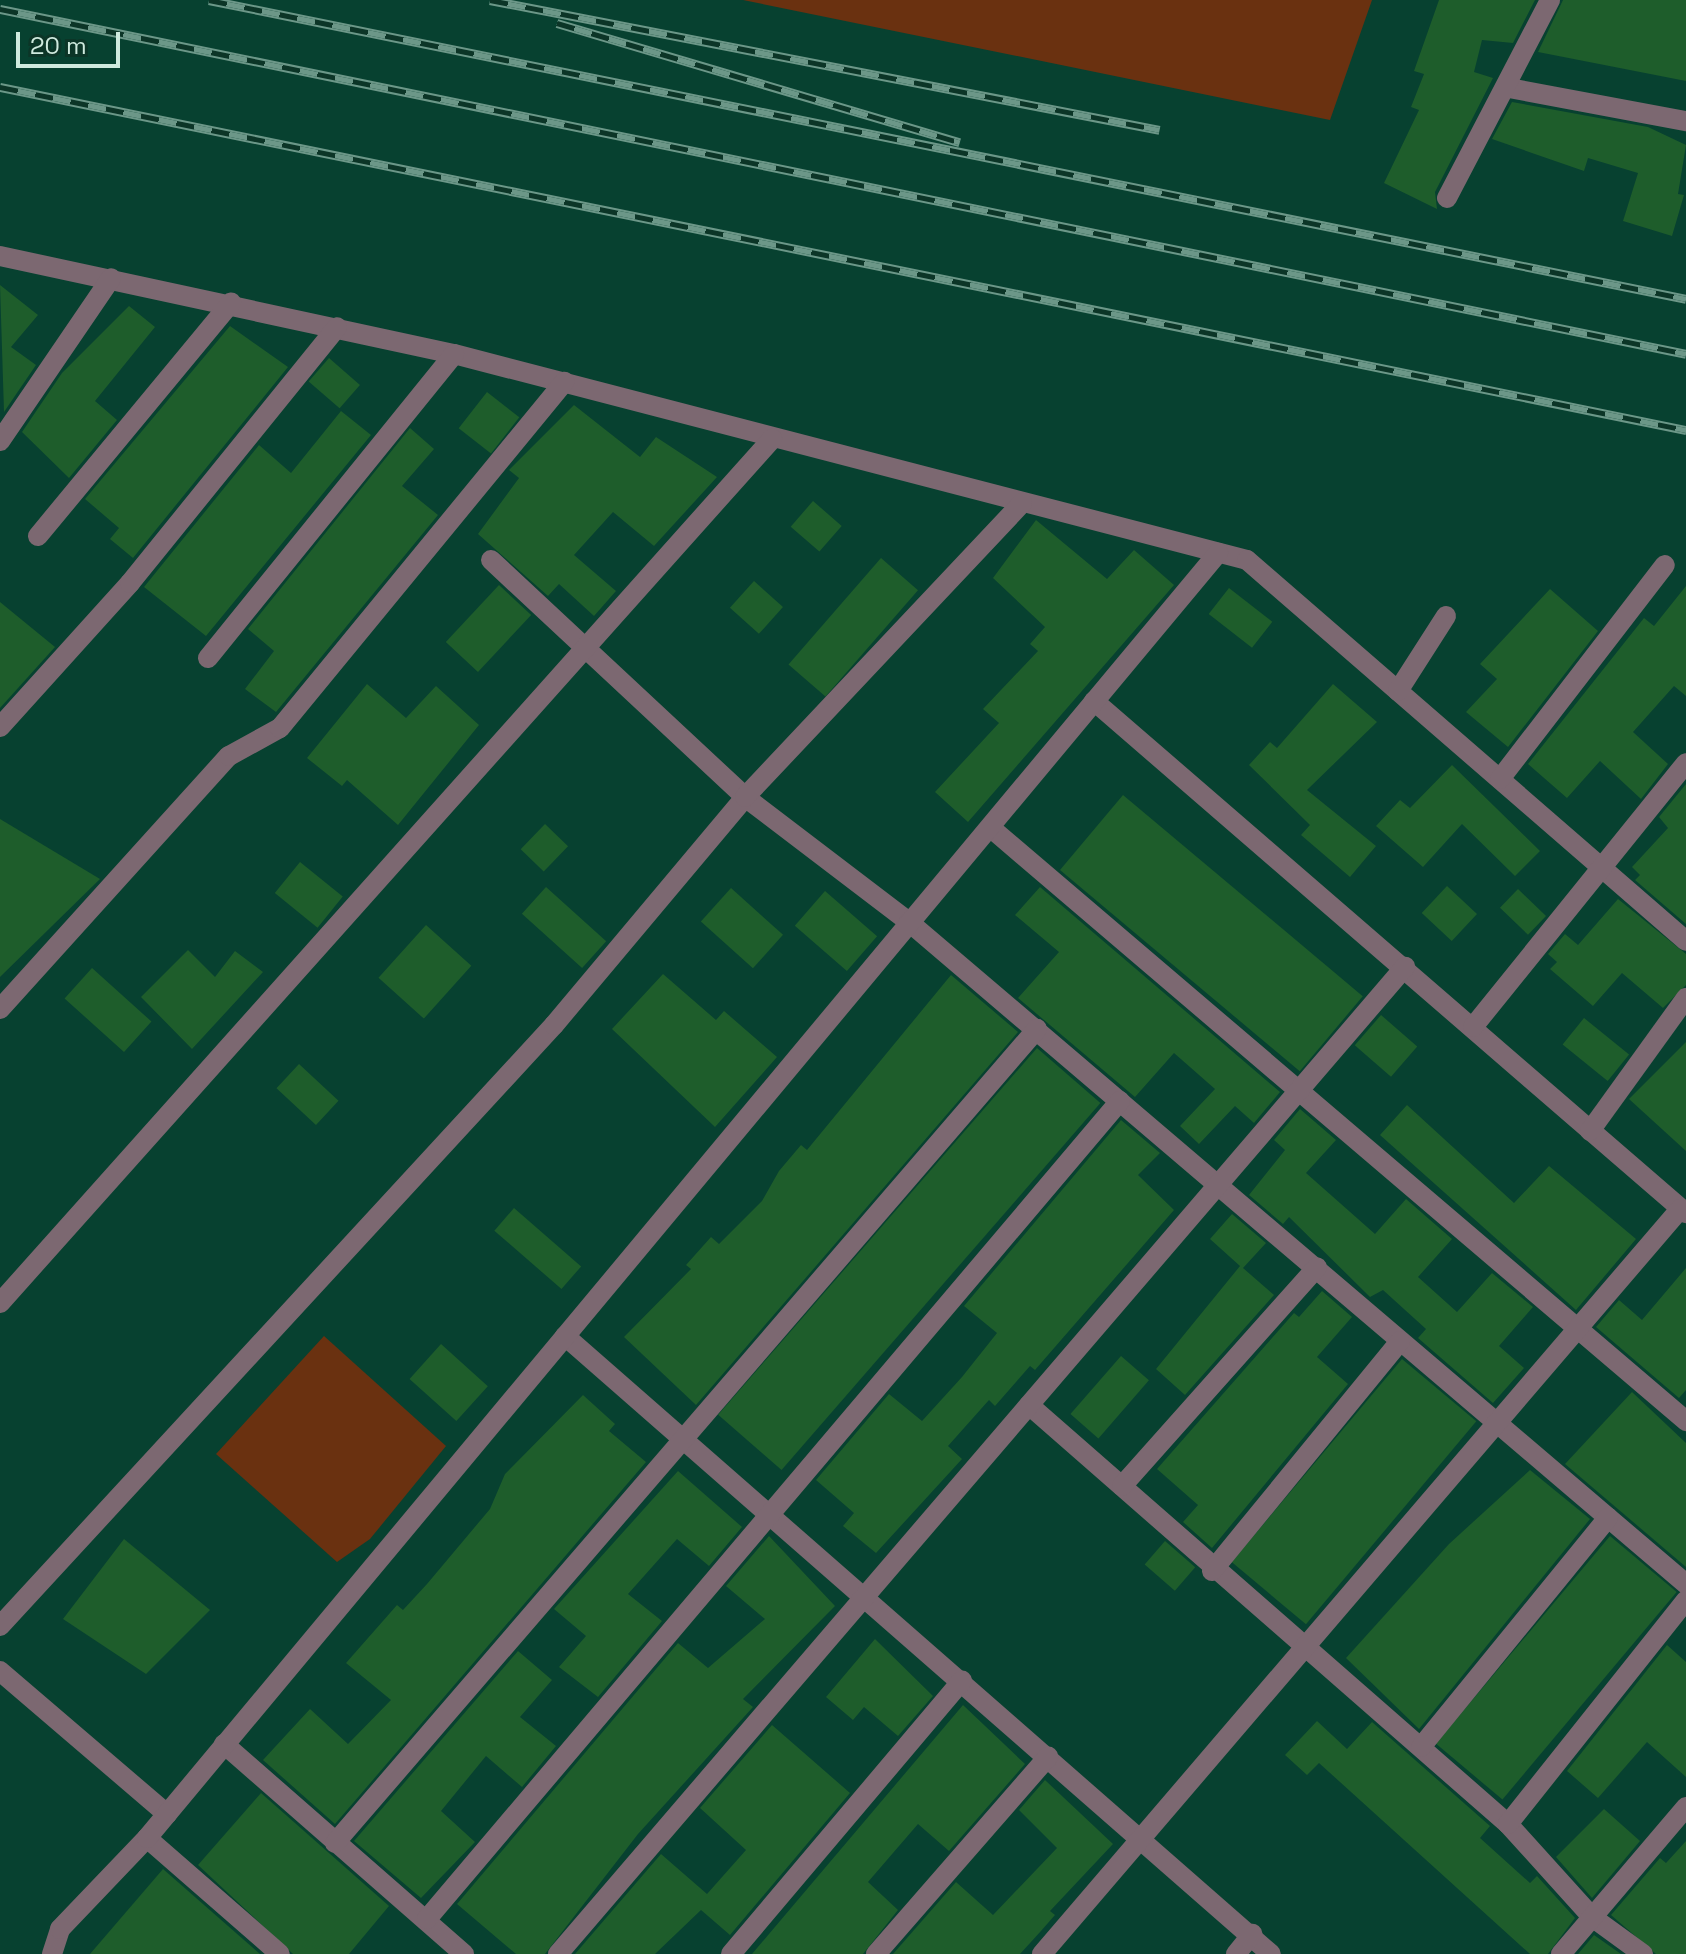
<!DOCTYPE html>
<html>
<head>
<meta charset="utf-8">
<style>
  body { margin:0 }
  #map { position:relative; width:1686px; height:1954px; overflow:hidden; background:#074130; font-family:"Space Grotesk",sans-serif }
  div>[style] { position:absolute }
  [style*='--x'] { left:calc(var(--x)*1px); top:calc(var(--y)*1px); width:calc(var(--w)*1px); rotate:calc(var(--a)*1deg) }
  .green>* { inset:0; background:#6a3110 }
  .building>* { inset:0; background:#1e5d2b; transform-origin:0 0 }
  .minor>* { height:20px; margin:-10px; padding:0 10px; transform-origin:10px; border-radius:10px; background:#7c6871 }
  .rail>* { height:9px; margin-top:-4.5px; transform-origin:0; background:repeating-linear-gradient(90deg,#0c3527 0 18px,#6c9788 0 36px); box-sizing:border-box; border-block:2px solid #6c9788 }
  span { translate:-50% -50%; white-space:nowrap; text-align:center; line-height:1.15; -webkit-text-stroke:6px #0c3527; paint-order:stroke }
  .scale { position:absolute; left:16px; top:32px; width:104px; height:36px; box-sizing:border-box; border:4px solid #cfeade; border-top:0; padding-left:10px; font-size:24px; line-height:28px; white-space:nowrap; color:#cfeade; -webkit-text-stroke:6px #0c3527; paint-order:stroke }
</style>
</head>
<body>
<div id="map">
  <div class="green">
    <div style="clip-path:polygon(743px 0,1372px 0,1330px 120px)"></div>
    <div style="clip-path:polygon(324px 1336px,446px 1446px,370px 1539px,337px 1562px,216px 1454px)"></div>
  </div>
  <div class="building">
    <div style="clip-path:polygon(1439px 0,1535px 0,1513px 43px,1482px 40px,1474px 72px,1493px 78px,1435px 192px,1437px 209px,1384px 183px,1419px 110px,1411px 107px,1424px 74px,1414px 71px)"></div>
    <div style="clip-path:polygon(1563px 0,1686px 0,1686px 81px,1538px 52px)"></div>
    <div style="clip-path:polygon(1512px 102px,1648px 127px,1686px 145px,1678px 194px,1684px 195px,1672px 236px,1623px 221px,1638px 173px,1588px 158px,1584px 171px,1492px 139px)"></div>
    <div style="clip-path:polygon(0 285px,38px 315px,11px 347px,36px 365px,4px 412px)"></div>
    <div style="clip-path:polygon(129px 306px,155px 327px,95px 401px,117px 420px,69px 478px,22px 432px,62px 373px)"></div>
    <div style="clip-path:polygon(230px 326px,288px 367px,133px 558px,110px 539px,119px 528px,85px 499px)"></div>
    <div style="left:329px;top:358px;width:41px;height:31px;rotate:41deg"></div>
    <div style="left:487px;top:392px;width:41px;height:46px;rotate:38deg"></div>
    <div style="clip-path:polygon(574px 405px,640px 457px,656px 437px,717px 477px,654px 546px,613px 512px,574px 555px,616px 591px,594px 616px,559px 584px,548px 596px,478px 534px,519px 478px,509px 470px)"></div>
    <div style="clip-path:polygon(341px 411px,371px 435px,206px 636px,144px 587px,259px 445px,291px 473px)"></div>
    <div style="clip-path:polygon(410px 428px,434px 449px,402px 486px,438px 515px,276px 712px,245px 689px,274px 651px,248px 629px)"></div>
    <div style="left:813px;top:501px;width:38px;height:34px;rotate:41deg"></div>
    <div style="clip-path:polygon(1036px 520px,1107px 579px,1134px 550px,1174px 585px,968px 822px,935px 792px,999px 723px,983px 709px,1038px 651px,1030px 644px,1045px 627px,993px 578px)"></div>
    <div style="left:881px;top:558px;width:49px;height:141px;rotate:41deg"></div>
    <div style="left:754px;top:581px;width:39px;height:36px;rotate:42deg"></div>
    <div style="left:499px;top:585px;width:44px;height:78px;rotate:43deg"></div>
    <div style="clip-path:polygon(1686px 586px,1686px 696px,1674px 686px,1633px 732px,1668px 764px,1641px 799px,1600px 761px,1567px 798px,1528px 764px,1644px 618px,1654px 626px)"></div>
    <div style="left:1229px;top:588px;width:55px;height:33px;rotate:38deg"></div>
    <div style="clip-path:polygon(1550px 589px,1598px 631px,1508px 747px,1466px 712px,1497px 679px,1480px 664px)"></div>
    <div style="clip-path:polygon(0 602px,55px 647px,0 708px)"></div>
    <div style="clip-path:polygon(367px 684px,406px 718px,436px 686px,479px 725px,398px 825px,347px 780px,342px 786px,307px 758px)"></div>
    <div style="clip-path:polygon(1333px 684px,1377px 722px,1307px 790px,1376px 846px,1350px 877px,1301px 835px,1310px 825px,1249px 765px,1270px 742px,1277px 748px)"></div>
    <div style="clip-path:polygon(1452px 765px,1540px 851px,1515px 876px,1462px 824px,1423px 867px,1376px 826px,1400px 800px,1410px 808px)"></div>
    <div style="clip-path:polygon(1686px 784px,1686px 924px,1635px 880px,1640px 875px,1632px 867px,1668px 828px,1659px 817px)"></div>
    <div style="left:1123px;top:795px;width:313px;height:98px;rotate:40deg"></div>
    <div style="clip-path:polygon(0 819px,100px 879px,0 977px)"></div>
    <div style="left:545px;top:824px;width:32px;height:35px;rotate:44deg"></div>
    <div style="left:300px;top:862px;width:55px;height:40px;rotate:39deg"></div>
    <div style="left:1447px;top:886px;width:41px;height:37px;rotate:43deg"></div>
    <div style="left:546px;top:887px;width:81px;height:36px;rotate:42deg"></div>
    <div style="clip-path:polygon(1040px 887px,1280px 1092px,1254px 1123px,1235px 1106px,1199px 1144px,1180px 1126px,1215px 1089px,1174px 1053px,1135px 1097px,1018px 998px,1059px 952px,1015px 915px)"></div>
    <div style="left:731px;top:888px;width:70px;height:45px;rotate:42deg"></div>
    <div style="left:1518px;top:889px;width:39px;height:26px;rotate:44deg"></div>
    <div style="left:825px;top:891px;width:69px;height:46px;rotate:41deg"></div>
    <div style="clip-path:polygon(1618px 899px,1686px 954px,1686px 985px,1663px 1008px,1622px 973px,1593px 1006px,1550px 969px,1557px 962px,1548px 954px,1565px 934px,1578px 945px)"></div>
    <div style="left:426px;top:925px;width:61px;height:71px;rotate:42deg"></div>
    <div style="clip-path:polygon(188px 950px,215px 977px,235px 951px,263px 972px,192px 1049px,141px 997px)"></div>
    <div style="left:92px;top:968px;width:80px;height:41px;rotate:42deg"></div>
    <div style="clip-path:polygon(663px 974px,716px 1020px,724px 1011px,777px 1057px,715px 1127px,612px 1029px)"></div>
    <div style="clip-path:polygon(951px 975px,1018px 1032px,696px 1405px,624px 1337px,691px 1269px,686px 1265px,711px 1237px,719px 1244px,762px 1201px,779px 1171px,801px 1145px,807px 1150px)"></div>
    <div style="left:1381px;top:1015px;width:48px;height:40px;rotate:41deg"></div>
    <div style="left:1584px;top:1018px;width:58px;height:34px;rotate:39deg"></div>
    <div style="clip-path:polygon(1686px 1042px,1686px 1151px,1629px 1099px)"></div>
    <div style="left:1037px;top:1048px;width:84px;height:486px;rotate:41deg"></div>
    <div style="left:299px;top:1064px;width:54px;height:33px;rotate:43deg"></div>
    <div style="clip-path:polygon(1407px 1105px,1514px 1203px,1549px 1166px,1636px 1239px,1576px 1310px,1380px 1135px)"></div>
    <div style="clip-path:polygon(1300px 1109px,1336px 1140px,1306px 1173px,1375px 1234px,1406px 1199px,1452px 1239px,1418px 1277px,1457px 1312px,1492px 1273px,1533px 1307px,1499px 1346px,1524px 1368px,1493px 1403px,1418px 1338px,1426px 1329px,1383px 1290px,1370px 1297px,1289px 1217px,1283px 1224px,1249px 1195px,1285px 1150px,1274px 1140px)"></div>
    <div style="clip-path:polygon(1121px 1120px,1160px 1153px,1138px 1175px,1174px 1210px,1035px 1370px,1030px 1366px,995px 1406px,989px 1400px,948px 1446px,962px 1459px,876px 1553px,843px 1526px,854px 1513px,816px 1480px,889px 1394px,922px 1421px,962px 1377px,997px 1333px,964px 1306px)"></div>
    <div style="left:514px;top:1208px;width:89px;height:30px;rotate:41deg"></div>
    <div style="clip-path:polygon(1232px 1214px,1266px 1243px,1243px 1268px,1274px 1295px,1185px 1395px,1156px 1369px,1240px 1266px,1210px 1239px)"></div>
    <div style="clip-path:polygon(1686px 1268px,1686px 1390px,1679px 1398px,1596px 1327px,1619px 1300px,1642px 1320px)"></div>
    <div style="clip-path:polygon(1322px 1291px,1352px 1317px,1317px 1357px,1348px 1384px,1212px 1548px,1183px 1522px,1198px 1505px,1157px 1469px,1294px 1313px,1299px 1317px)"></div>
    <div style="left:441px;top:1344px;width:63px;height:47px;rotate:42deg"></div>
    <div style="left:1121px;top:1356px;width:37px;height:77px;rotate:41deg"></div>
    <div style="left:1402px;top:1359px;width:97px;height:265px;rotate:40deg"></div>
    <div style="clip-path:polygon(1632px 1392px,1686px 1443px,1686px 1567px,1565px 1464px)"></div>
    <div style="clip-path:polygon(583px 1395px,615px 1424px,609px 1431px,646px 1462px,335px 1824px,263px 1760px,310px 1709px,348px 1744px,391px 1700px,346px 1663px,397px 1605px,403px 1610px,427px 1584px,490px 1509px,505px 1474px)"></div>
    <div style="clip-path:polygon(1530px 1470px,1590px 1519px,1419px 1729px,1346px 1658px,1449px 1544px)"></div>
    <div style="clip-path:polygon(678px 1471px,742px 1527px,709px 1566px,677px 1539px,628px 1594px,662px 1621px,598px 1697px,559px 1667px,586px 1636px,554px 1609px)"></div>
    <div style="clip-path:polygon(769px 1536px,835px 1606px,743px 1699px,753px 1707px,638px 1834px,545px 1954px,516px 1954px,457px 1904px,678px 1643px,708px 1668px,765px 1619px,726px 1586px)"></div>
    <div style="left:1610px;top:1536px;width:87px;height:271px;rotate:40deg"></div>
    <div style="clip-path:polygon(124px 1539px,210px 1610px,146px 1674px,63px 1619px)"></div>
    <div style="left:1165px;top:1541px;width:40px;height:31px;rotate:41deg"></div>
    <div style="clip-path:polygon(875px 1639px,933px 1696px,898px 1736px,864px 1707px,853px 1720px,826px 1697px)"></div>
    <div style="clip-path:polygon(1667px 1645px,1686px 1662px,1686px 1777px,1647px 1742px,1598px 1798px,1567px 1771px)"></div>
    <div style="clip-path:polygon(518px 1651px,552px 1680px,520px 1717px,556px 1746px,522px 1787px,486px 1756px,441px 1811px,475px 1842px,421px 1898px,354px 1841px)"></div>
    <div style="clip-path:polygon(963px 1705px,1025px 1764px,949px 1851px,918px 1824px,868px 1882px,898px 1910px,863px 1954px,752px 1954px)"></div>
    <div style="clip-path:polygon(1317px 1721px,1347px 1749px,1372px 1722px,1490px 1826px,1480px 1838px,1530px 1883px,1537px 1876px,1575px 1918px,1548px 1954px,1530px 1954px,1319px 1763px,1307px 1775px,1285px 1755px)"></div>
    <div style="clip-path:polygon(772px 1725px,850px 1793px,730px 1935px,701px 1910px,655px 1954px,575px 1954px,661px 1854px,707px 1894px,746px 1850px,700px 1808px)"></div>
    <div style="clip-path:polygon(1045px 1780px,1113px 1844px,1050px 1911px,1055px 1915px,1041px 1931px,1020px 1954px,893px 1954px,956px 1882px,993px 1915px,1057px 1848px,1019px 1810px)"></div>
    <div style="clip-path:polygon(261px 1793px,389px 1906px,349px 1954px,293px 1954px,198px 1865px)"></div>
    <div style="clip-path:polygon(1604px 1809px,1640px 1841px,1592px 1898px,1556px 1857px)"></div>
    <div style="clip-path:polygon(1686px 1841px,1686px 1954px,1656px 1954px,1611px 1915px,1660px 1858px,1666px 1863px)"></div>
    <div style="clip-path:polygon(163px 1869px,260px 1954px,90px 1954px)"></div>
    <div style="clip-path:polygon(1594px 1935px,1621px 1954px,1578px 1954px)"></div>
  </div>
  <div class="minor">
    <div style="--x:1509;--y:88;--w:180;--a:10.6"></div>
    <div style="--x:1447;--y:198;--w:223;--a:-62.5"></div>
    <div style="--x:0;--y:256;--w:464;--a:12.2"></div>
    <div style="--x:454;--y:354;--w:819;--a:14.56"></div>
    <div style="--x:1247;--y:560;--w:581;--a:40.95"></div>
    <div style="--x:0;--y:441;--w:197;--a:-55.7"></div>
    <div style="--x:38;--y:536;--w:303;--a:-50.4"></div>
    <div style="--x:491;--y:560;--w:347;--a:43"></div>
    <div style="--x:745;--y:797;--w:206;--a:37.3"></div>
    <div style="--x:909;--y:922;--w:1021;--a:40.43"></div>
    <div style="--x:208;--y:658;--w:391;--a:-51"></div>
    <div style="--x:1398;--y:691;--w:89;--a:-57.4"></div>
    <div style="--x:1094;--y:701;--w:783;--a:40.86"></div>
    <div style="--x:0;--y:727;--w:194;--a:-47.9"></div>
    <div style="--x:130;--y:583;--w:329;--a:-51"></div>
    <div style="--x:1500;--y:779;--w:270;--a:-52.4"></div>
    <div style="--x:991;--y:828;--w:914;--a:40.47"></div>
    <div style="--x:0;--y:1009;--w:341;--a:-47.9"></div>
    <div style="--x:229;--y:756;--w:58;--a:-28.8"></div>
    <div style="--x:280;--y:728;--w:448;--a:-50.6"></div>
    <div style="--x:1473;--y:1027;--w:339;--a:-51.1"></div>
    <div style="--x:1590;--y:1131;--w:164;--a:-54.2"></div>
    <div style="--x:0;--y:1303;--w:1159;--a:-48.22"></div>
    <div style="--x:565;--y:1336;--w:938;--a:41.2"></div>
    <div style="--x:1029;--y:1405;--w:636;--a:41.18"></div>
    <div style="--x:1508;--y:1824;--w:125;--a:47.9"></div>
    <div style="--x:1592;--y:1917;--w:63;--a:36"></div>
    <div style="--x:1122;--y:1486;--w:293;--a:-48.3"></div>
    <div style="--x:1212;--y:1571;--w:297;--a:-50.7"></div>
    <div style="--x:0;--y:1626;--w:817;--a:-47.33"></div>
    <div style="--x:554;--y:1025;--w:297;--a:-50"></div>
    <div style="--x:745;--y:797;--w:404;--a:-46.7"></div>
    <div style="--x:0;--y:1671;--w:220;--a:40.6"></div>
    <div style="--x:224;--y:1744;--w:319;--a:41.2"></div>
    <div style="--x:1421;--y:1747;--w:296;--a:-50.8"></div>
    <div style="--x:1508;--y:1824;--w:286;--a:-51.5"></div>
    <div style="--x:147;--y:1838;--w:176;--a:41.1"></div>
    <div style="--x:335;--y:1843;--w:1075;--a:-49.23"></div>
    <div style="--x:427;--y:1919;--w:1072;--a:-49.73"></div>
    <div style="--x:52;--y:1954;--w:26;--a:-72"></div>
    <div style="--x:60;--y:1929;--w:126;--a:-46.3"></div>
    <div style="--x:147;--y:1838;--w:1673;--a:-50.19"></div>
    <div style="--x:558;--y:1954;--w:1301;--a:-49.37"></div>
    <div style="--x:731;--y:1954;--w:358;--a:-49.8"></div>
    <div style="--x:876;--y:1954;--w:262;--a:-48.9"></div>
    <div style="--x:1042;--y:1954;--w:981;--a:-49.42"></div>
    <div style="--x:1236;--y:1954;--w:26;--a:-51"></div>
    <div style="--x:1561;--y:1954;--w:193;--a:-49.6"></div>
  </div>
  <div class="rail">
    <div style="--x:209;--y:0;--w:1507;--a:11.44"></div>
    <div style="--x:490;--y:0;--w:682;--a:10.98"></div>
    <div style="--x:0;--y:9;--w:1721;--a:11.56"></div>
    <div style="--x:557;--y:23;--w:420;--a:16.5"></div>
    <div style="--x:0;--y:87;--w:1721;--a:11.5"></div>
  </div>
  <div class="scale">20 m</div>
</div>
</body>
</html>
